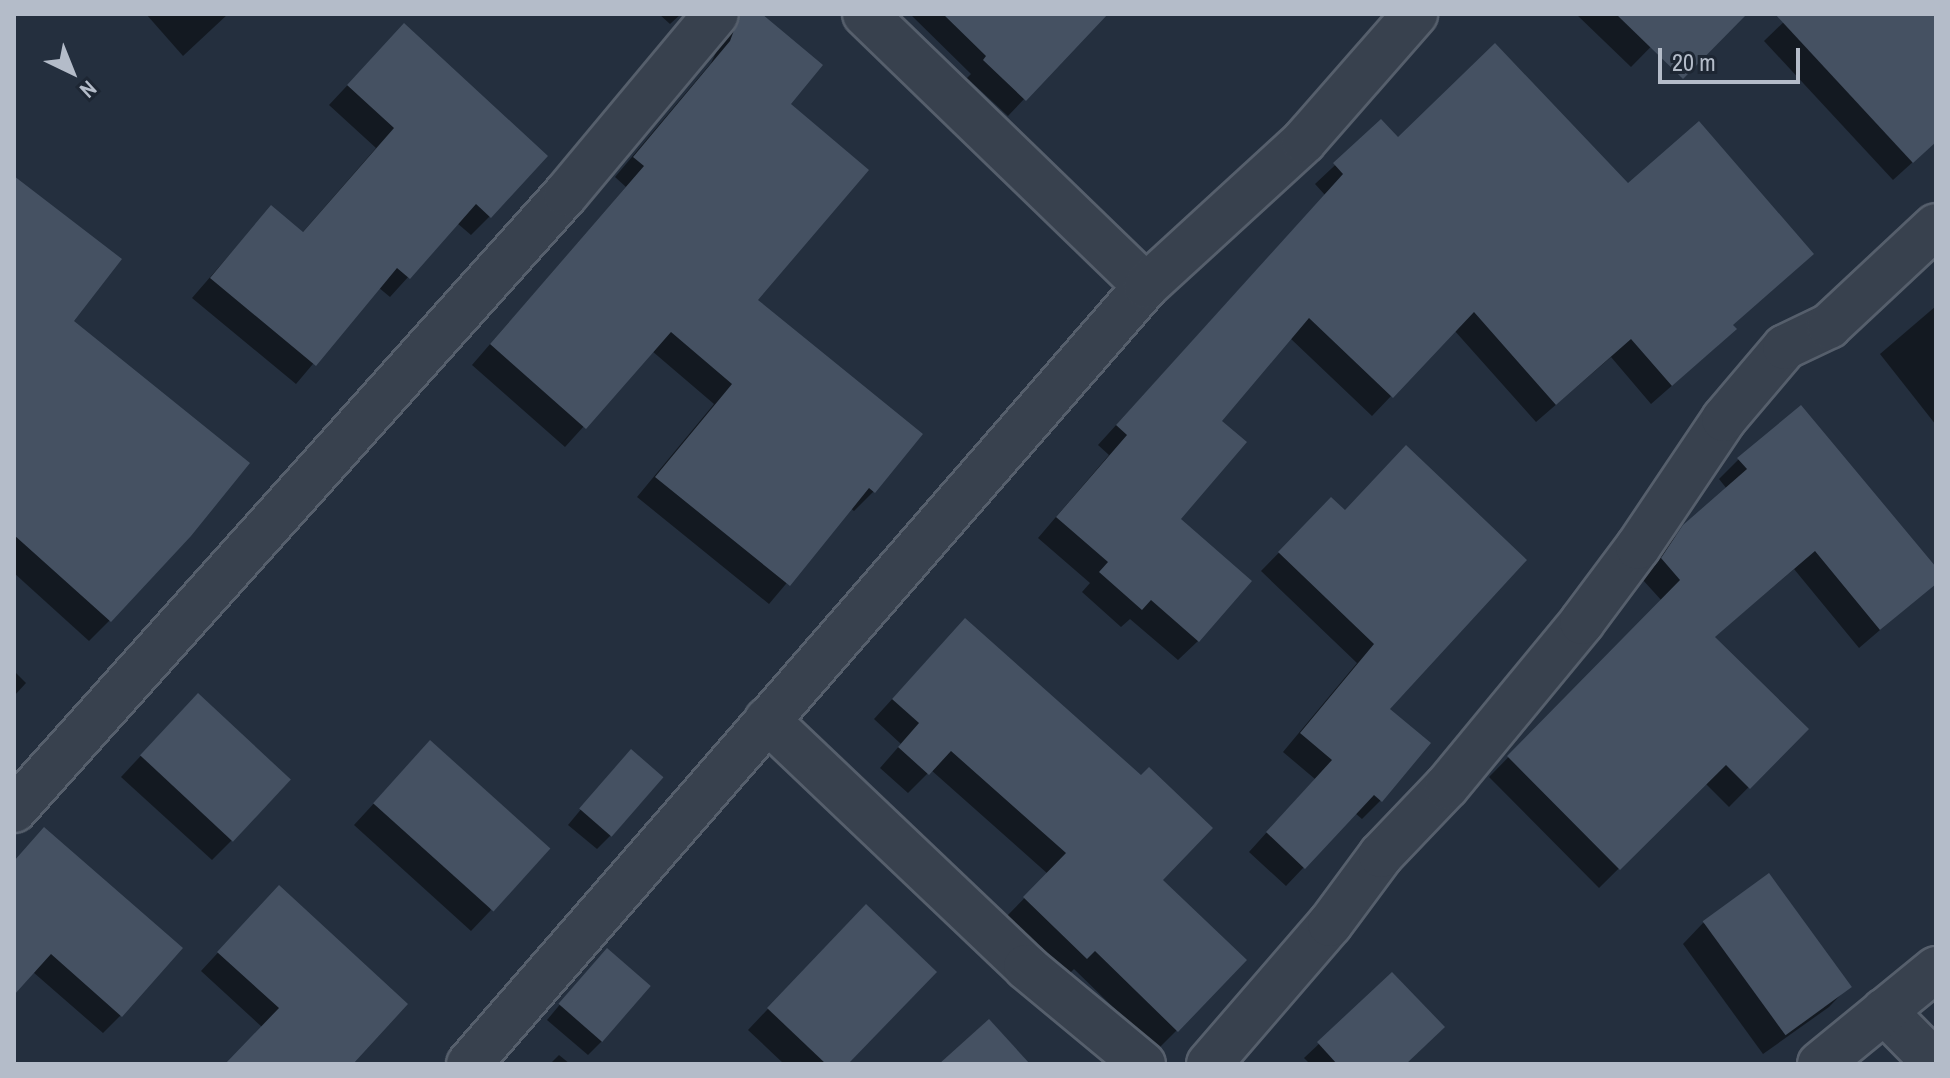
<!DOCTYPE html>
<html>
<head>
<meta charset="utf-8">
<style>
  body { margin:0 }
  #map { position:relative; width:1950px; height:1078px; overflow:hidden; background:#242f3e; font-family:"Archivo Narrow",sans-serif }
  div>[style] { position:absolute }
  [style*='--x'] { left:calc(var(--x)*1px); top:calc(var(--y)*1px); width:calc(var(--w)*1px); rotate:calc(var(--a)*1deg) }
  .shadow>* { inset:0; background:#0007 }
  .building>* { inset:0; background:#455162; transform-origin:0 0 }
  .roads { filter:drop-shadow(2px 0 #565f6c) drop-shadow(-2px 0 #565f6c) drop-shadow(0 2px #565f6c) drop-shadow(0 -2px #565f6c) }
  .minor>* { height:44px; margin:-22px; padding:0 22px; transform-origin:22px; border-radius:22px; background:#38414e }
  span { translate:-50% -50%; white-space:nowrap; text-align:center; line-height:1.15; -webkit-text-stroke:7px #1d2633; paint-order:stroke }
  .frame { position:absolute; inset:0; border:16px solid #b4bcc9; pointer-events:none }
  .north { position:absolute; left:32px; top:32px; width:80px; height:80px; -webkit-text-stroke:6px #1d2633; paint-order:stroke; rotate:137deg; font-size:22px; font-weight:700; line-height:32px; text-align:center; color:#b4bcc9 }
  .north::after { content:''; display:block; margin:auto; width:28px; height:36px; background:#b4bcc9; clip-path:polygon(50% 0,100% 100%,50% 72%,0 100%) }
  .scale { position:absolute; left:1658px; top:48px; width:142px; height:36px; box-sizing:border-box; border:4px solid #b4bcc9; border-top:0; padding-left:10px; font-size:24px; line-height:28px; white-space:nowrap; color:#b4bcc9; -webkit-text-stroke:6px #1d2633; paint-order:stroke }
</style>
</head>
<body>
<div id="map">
  <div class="shadow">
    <div style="clip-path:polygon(146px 14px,228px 14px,183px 56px)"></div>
    <div style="clip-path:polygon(659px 14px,681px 14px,670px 24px)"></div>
    <div style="clip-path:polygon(712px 14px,758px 14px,788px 104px,756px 300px,920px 434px,873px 492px,854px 511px,850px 508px,769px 604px,637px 497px,714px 404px,652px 351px,565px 447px,472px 365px,626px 187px,615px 177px,711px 63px,722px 40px)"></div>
    <div style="clip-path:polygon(910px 14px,1105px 14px,1008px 116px,967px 78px,971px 74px)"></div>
    <div style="clip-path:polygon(1576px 14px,1683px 14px,1631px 67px)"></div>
    <div style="clip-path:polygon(1792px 14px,1936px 14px,1936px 141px,1893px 180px,1764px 41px)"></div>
    <div style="clip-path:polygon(385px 45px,490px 216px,471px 235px,457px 223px,390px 297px,378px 287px,296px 384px,192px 298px,271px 207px,302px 233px,376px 148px,329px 105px)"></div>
    <div style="clip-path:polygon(1381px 122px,1398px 140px,1628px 185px,1812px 254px,1731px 326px,1734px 329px,1715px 348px,1651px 404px,1611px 357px,1536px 422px,1454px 330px,1372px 416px,1290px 338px,1219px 421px,1178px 519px,1198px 641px,1178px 660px,1130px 619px,1121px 627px,1082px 592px,1090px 583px,1038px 538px,1109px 455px,1098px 445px,1325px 195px,1315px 184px)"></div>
    <div style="clip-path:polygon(14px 178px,72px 321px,110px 620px,89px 641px,14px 573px)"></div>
    <div style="clip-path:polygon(1936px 306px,1936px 425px,1880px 354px)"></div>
    <div style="clip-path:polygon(1406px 448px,1381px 800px,1362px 819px,1355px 813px,1286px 886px,1249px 852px,1315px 779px,1283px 752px,1357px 663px,1261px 571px,1331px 500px,1344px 512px)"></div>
    <div style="clip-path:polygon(1739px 459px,1936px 570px,1936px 582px,1859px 648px,1794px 569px,1713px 638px,1806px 729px,1729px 807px,1705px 783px,1599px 888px,1489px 777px,1662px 601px,1642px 579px,1664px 547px,1727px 489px,1719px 479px)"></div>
    <div style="clip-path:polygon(946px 640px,1160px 880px,1177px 1030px,1157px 1050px,1074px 969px,1066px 977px,1005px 918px,1048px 874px,931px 770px,908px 793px,880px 768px,901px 744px,874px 719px)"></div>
    <div style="clip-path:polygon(14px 671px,26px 683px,14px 696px)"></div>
    <div style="clip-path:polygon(177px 717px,232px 840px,212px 860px,121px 777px)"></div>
    <div style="clip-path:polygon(410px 764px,491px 910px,471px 931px,354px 825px)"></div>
    <div style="clip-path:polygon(617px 766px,611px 835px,597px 849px,568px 825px)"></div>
    <div style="clip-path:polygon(14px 861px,121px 1015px,103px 1033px,33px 972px,14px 992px)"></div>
    <div style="clip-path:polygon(261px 906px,351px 1064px,227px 1064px,262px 1027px,201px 971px)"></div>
    <div style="clip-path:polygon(1703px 923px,1849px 986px,1829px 1007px,1763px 1054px,1683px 944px)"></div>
    <div style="clip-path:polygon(845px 927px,845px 1064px,784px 1064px,748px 1030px)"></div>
    <div style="clip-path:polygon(593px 965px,602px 1041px,588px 1055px,547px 1020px)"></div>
    <div style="clip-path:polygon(1392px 975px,1404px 1064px,1310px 1064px,1304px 1058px)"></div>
    <div style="clip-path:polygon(559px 1055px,570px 1064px,550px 1064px)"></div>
  </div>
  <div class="building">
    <div style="clip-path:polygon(740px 14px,762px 14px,823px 65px,791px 104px,869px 170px,758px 300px,923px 434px,875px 493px,869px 488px,790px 586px,655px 477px,732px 384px,671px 332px,586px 429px,490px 344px,644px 166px,633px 157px,730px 41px)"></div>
    <div style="clip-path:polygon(943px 14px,1108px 14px,1026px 101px,983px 60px,986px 56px)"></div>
    <div style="clip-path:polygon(1616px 14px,1747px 14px,1683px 79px)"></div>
    <div style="clip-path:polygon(1775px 14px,1936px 14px,1936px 142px,1913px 163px)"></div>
    <div style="clip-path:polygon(404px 23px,548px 156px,491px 218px,476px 204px,410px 279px,397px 268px,316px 366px,210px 278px,271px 205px,303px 232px,394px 128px,347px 85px)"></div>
    <div style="clip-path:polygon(1495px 43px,1628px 183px,1699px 121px,1814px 254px,1733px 325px,1737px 329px,1672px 386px,1631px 339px,1556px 405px,1474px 312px,1393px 398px,1309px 318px,1222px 421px,1247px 442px,1181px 519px,1252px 581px,1199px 642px,1151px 600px,1142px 610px,1099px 572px,1108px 562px,1056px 517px,1127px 435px,1116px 425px,1343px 174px,1333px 163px,1381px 119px,1398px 137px)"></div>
    <div style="clip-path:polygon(14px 176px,122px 259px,74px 321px,250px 463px,191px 536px,111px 622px,14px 535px)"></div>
    <div style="clip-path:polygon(1801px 405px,1936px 567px,1936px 584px,1880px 630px,1815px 551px,1715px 637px,1809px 729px,1750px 789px,1726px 765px,1620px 870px,1507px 756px,1680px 580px,1661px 558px,1683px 525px,1747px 469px,1737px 458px)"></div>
    <div style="clip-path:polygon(1406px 445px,1527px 560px,1390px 709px,1431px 743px,1382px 802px,1374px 795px,1305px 869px,1266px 832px,1332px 760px,1300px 733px,1374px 644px,1278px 552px,1331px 497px,1345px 510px)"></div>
    <div style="clip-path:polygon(965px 618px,1141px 775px,1149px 767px,1213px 828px,1163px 880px,1247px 960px,1178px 1032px,1095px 951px,1087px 959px,1023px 897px,1066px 853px,951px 751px,929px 775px,898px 747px,919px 723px,892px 699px)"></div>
    <div style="left:198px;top:693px;width:127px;height:85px;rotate:43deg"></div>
    <div style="left:430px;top:740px;width:162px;height:85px;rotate:42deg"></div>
    <div style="left:631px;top:749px;width:43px;height:79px;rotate:41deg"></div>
    <div style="clip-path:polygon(44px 827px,183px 948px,122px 1017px,51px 954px,14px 995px,14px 861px)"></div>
    <div style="left:1769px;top:873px;width:141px;height:82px;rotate:54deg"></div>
    <div style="clip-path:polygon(279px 885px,408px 1004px,353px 1064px,225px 1064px,279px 1008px,217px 952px)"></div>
    <div style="clip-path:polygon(866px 904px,937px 972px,848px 1064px,826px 1064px,767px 1008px)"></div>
    <div style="left:607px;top:948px;width:58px;height:74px;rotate:41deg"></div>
    <div style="clip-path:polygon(1392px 972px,1445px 1027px,1406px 1064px,1337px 1064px,1317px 1042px)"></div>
    <div style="clip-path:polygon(989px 1019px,1030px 1064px,939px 1064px)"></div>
  </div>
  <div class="roads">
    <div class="minor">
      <div style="--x:865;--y:14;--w:391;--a:44.1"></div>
      <div style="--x:767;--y:720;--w:358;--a:43.6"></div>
      <div style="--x:1026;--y:967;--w:152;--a:39.7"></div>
      <div style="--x:14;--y:810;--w:827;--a:-48.14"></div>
      <div style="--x:566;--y:194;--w:234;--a:-50.2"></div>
      <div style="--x:1884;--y:1011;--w:74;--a:45.5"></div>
      <div style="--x:469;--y:1064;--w:1031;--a:-48.97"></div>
      <div style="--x:1146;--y:286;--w:214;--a:-42.5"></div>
      <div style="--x:1304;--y:141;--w:169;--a:-48.8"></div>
      <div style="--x:1209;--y:1064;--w:185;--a:-49.2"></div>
      <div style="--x:1330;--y:924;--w:86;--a:-53.5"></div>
      <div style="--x:1381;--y:855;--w:95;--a:-46.3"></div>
      <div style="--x:1447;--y:786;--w:212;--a:-50.5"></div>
      <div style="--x:1582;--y:622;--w:94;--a:-53.3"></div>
      <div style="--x:1638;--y:547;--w:154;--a:-56.1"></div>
      <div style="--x:1724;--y:419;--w:94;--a:-49.7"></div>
      <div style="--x:1785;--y:347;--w:49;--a:-25.5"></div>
      <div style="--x:1829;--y:326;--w:146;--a:-43.1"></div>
      <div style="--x:1820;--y:1064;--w:150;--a:-39.3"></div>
    </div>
  </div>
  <div class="frame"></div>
  <div class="north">N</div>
  <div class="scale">20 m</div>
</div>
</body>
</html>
